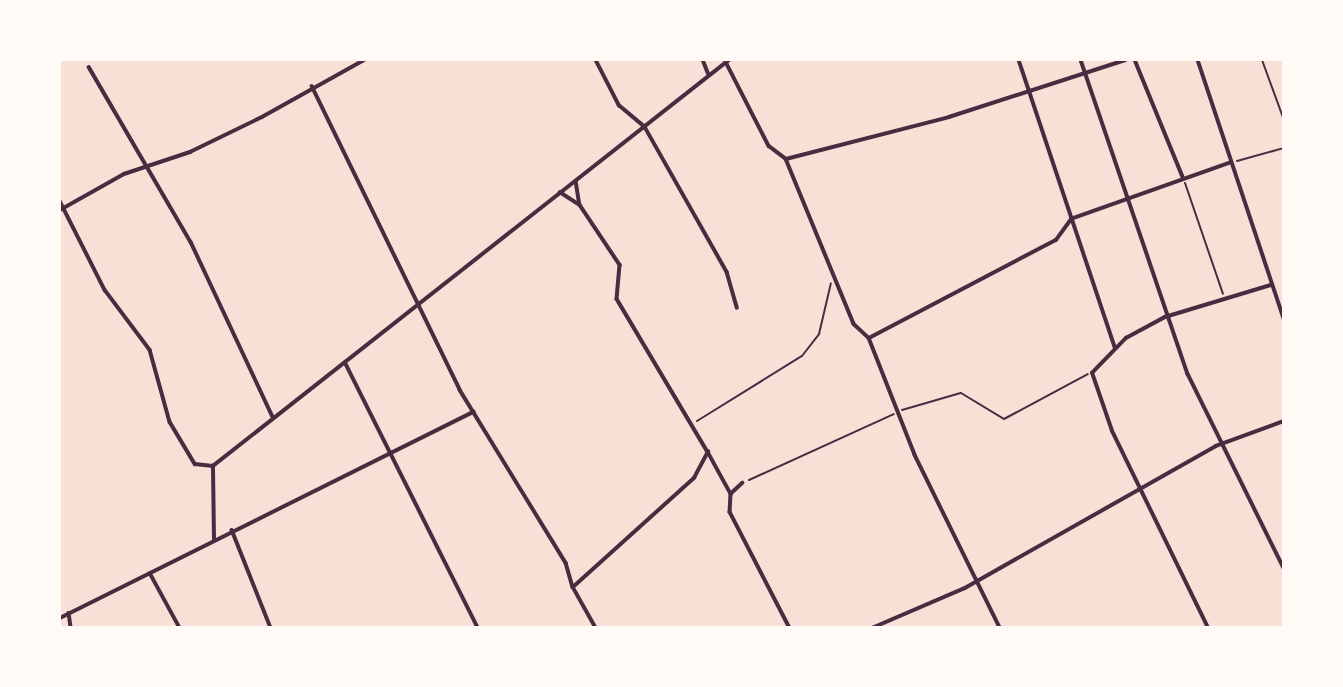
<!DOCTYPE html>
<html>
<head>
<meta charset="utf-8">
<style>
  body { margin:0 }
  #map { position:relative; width:1343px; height:687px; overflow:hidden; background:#f7e1d7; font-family:"PT Sans",sans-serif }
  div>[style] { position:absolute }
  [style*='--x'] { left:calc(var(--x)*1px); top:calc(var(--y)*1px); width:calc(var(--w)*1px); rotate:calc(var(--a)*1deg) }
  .path>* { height:2px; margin:-1px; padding:0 1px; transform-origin:1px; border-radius:1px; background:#4a2c40 }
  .minor>* { height:3.5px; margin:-1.75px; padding:0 1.75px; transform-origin:1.75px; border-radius:1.75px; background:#4a2c40 }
  .tertiary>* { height:3.5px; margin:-1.75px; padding:0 1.75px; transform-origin:1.75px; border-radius:1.75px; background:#4a2c40 }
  span { translate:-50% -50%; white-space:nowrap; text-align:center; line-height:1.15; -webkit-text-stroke:7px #fffaf5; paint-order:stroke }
  .frame { position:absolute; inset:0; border:61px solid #fffaf5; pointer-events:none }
</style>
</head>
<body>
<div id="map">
  <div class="path">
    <div style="--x:1262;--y:60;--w:64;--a:69.9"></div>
    <div style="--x:1237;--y:161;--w:49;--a:-15.5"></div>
    <div style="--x:1185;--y:183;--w:117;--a:71.1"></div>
    <div style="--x:902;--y:410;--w:61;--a:-16.1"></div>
    <div style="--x:961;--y:393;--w:50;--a:31.2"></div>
    <div style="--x:1004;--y:419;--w:95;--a:-28.2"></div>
    <div style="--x:697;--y:421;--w:123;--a:-31.8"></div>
    <div style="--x:802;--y:356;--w:28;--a:-52"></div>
    <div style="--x:819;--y:334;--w:52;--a:-76.8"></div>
    <div style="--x:749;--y:480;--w:159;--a:-24.5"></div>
  </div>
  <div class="minor">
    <div style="--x:596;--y:60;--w:51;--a:62.9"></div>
    <div style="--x:619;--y:105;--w:34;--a:40"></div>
    <div style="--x:645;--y:127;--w:167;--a:60.5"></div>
    <div style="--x:727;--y:272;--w:37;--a:74"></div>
    <div style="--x:703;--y:60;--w:16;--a:68"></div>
    <div style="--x:1019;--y:60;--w:303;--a:71.5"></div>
    <div style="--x:1081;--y:60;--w:332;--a:71.2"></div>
    <div style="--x:1188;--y:374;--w:216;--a:63.7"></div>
    <div style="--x:1135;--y:60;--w:126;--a:67.7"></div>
    <div style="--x:1198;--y:60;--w:272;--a:71.6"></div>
    <div style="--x:726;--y:62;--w:94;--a:62.9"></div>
    <div style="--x:769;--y:146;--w:21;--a:37"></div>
    <div style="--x:786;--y:159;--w:178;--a:67.6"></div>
    <div style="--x:854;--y:324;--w:21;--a:43"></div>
    <div style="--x:869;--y:338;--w:126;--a:68.5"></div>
    <div style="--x:915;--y:455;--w:193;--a:63.8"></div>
    <div style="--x:89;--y:67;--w:203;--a:59.8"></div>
    <div style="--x:191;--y:242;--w:193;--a:64.9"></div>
    <div style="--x:312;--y:86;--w:338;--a:64"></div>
    <div style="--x:460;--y:390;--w:203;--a:58.5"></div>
    <div style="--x:566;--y:563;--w:25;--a:74"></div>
    <div style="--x:573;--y:587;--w:163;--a:-42"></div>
    <div style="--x:694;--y:478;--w:30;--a:-62"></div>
    <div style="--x:708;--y:452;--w:48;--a:61.3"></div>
    <div style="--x:786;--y:159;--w:168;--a:-14.4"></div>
    <div style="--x:949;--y:117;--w:185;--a:-17.9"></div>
    <div style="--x:576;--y:181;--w:24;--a:81"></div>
    <div style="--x:560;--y:192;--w:24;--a:33"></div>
    <div style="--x:580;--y:205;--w:72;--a:56.3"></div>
    <div style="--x:620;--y:265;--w:34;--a:95"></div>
    <div style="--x:617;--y:299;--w:178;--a:59.3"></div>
    <div style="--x:60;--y:201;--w:100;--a:63.2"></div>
    <div style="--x:105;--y:290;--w:75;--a:53.1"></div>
    <div style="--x:150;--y:350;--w:75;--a:74.5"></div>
    <div style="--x:170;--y:422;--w:49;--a:59.2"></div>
    <div style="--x:195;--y:464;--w:18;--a:6"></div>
    <div style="--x:60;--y:210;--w:73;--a:-29.4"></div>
    <div style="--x:124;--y:174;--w:70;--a:-18.4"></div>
    <div style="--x:190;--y:152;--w:80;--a:-25.9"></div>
    <div style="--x:262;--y:117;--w:117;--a:-29.2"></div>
    <div style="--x:869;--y:338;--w:211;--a:-27.7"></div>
    <div style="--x:1056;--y:240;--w:26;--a:-54"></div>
    <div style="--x:1071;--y:219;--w:168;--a:-19.5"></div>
    <div style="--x:346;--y:364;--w:295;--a:63.4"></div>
    <div style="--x:743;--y:483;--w:16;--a:137"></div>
    <div style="--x:731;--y:494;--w:18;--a:93"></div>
    <div style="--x:730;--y:512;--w:131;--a:62.7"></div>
    <div style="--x:232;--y:530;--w:105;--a:68.3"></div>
    <div style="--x:150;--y:573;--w:63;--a:61.4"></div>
    <div style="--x:573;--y:587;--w:47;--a:60.7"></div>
    <div style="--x:69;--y:613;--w:15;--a:82"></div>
    <div style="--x:60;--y:618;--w:462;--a:-26.5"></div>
    <div style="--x:872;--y:628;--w:101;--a:-23.3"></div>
    <div style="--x:965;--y:588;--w:288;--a:-29.5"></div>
    <div style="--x:1216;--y:446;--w:72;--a:-20.2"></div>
    <div style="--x:1208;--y:628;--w:219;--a:-116"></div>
    <div style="--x:1112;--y:431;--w:61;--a:-109"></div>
    <div style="--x:1092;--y:373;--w:49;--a:-45.8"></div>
    <div style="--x:1126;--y:338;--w:44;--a:-28.3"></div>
    <div style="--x:1165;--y:317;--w:111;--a:-16.8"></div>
  </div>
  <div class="tertiary">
    <div style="--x:214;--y:540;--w:74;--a:-90.8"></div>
    <div style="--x:213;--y:466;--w:657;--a:-38.2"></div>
  </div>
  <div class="frame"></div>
</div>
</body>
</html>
